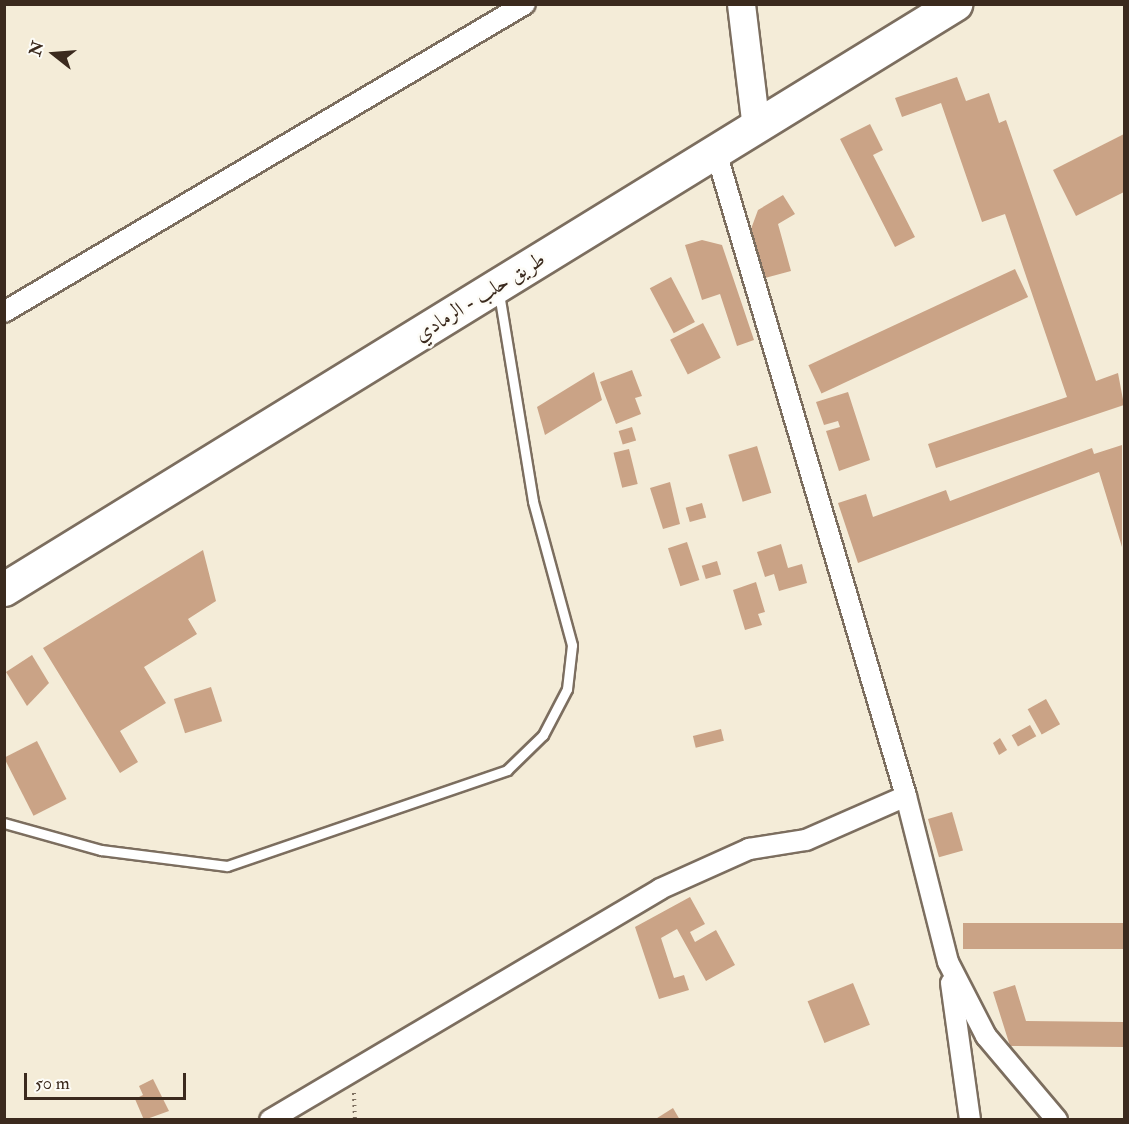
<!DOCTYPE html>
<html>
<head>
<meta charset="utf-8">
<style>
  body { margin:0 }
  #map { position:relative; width:1129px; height:1124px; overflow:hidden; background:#f4ecd8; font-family:"IM FELL Double Pica",Amiri,serif }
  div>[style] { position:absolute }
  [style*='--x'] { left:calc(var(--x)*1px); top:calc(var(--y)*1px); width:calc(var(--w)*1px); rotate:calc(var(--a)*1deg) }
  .building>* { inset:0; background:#caa386; transform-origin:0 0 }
  .path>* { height:4px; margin-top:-2px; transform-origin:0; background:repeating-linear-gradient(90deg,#7c6e5f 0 1.5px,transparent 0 6px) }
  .roads { filter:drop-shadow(2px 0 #7c6e5f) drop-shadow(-2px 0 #7c6e5f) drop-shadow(0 2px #7c6e5f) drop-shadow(0 -2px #7c6e5f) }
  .lane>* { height:9px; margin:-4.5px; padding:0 4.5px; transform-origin:4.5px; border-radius:4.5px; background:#fff }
  .street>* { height:20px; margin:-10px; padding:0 10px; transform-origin:10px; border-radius:10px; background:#fff }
  .secondary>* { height:27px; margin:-13.5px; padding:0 13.5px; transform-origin:13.5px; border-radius:13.5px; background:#fff }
  .highway>* { height:33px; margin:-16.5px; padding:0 16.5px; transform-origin:16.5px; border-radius:16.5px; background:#fff }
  span { translate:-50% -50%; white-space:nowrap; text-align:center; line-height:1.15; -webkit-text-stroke:5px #fdfcf7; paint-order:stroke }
  .street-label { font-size:21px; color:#3b2a1e }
  .frame { position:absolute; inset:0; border:6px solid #3b2a1e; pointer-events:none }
  .north { position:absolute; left:24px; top:24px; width:60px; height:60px; -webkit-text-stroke:4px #fdfcf7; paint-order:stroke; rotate:287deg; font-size:16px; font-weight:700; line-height:24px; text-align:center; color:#3b2a1e }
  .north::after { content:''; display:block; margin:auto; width:21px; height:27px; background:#3b2a1e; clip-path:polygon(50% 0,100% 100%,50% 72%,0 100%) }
  .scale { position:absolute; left:24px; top:1073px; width:162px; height:27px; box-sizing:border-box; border:3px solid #3b2a1e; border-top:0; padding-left:8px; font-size:18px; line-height:21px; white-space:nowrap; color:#3b2a1e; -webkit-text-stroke:4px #fdfcf7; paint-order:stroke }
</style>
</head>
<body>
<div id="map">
  <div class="building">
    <div style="clip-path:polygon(957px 77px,966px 101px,989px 93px,999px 123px,1006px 120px,1096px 381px,1118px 373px,1124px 405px,936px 468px,928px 444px,1067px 397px,1005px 214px,982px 222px,941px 103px,902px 117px,895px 98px)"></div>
    <div style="clip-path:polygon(870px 124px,883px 150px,873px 155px,915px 237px,895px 247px,840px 139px)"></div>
    <div style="clip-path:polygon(1124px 134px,1124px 192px,1076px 216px,1053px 170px)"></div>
    <div style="clip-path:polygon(783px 195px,795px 214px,778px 224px,791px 271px,765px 278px,751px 229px,758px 210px)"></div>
    <div style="clip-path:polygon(702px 240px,722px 245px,754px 340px,737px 346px,720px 294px,702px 300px,685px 245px)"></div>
    <div style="left:1015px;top:269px;width:31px;height:228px;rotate:65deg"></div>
    <div style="left:671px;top:277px;width:51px;height:24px;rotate:62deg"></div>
    <div style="left:703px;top:323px;width:39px;height:37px;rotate:63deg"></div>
    <div style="clip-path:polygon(632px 370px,642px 396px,635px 398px,641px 414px,616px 424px,600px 382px)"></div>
    <div style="clip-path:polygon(594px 372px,602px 400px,545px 435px,537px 407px)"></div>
    <div style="clip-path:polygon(848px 392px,870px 460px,839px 471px,826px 431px,840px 427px,838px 421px,824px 425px,816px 402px)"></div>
    <div style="left:632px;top:427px;width:14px;height:14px;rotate:73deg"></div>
    <div style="clip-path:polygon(1122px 445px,1122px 547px,1099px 472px,858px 563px,838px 503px,866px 494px,873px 517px,946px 490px,950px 501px,1092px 448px,1094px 454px)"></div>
    <div style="left:757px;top:446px;width:49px;height:30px;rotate:73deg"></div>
    <div style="left:629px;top:449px;width:36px;height:16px;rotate:76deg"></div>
    <div style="clip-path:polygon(670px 482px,680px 524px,663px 529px,650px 488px)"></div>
    <div style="left:702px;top:503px;width:15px;height:17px;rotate:74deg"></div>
    <div style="left:687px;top:542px;width:40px;height:20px;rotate:72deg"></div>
    <div style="clip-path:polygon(781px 544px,788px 568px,802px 564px,807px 583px,779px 591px,774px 574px,765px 577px,757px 552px)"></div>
    <div style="clip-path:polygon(203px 550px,216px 601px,188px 619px,197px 634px,144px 667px,166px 703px,120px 731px,138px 762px,120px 773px,43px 648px)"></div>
    <div style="left:717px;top:561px;width:14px;height:16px;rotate:73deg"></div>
    <div style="clip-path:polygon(756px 582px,765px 612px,758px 614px,762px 625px,745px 630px,733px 590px)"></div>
    <div style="clip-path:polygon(32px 655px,49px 683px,27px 706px,6px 672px)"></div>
    <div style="left:211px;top:687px;width:36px;height:39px;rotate:72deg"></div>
    <div style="left:1046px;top:699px;width:29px;height:21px;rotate:61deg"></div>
    <div style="left:1030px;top:725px;width:13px;height:21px;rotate:61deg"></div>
    <div style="left:721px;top:729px;width:12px;height:29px;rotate:76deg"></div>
    <div style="clip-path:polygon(1000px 738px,1007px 750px,999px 755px,993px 743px)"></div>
    <div style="left:37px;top:741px;width:65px;height:37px;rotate:63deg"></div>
    <div style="left:952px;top:812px;width:40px;height:25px;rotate:74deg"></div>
    <div style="clip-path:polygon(690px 897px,705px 924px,690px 932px,695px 942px,716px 930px,735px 965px,706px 981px,677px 929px,661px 938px,674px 978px,684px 975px,689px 990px,659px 999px,635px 927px)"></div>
    <div style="left:1124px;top:923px;width:26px;height:161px;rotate:90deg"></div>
    <div style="left:853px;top:983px;width:45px;height:49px;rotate:68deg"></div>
    <div style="clip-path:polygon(1015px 985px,1026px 1021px,1124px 1022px,1124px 1047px,1010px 1046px,993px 992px)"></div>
    <div style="clip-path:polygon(153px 1079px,169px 1111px,144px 1120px,135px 1099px,143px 1095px,139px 1086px)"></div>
    <div style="clip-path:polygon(673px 1108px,680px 1120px,654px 1120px)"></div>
  </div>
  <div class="path">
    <div style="--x:354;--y:1093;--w:27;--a:88"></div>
  </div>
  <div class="roads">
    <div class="lane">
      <div style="--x:4;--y:823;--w:101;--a:15.6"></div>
      <div style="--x:101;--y:850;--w:127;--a:7.2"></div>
      <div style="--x:227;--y:866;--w:296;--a:-18.9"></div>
      <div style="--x:507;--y:770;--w:50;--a:-44.2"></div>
      <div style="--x:543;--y:735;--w:52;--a:-62.4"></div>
      <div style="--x:567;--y:689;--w:44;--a:-83.5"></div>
      <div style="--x:572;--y:645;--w:149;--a:-105.2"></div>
      <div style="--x:533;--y:501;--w:211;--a:-99.3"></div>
    </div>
    <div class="street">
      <div style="--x:716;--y:152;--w:671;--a:73.56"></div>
      <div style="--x:906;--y:796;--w:171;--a:75.8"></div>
      <div style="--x:948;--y:962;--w:83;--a:62.8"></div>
      <div style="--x:986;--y:1036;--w:110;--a:49.8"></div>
      <div style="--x:4;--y:312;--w:605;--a:-30.59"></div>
      <div style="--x:951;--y:983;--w:138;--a:82.1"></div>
      <div style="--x:270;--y:1120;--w:453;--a:-30.6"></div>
      <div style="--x:660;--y:889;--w:98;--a:-24.2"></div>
      <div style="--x:749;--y:849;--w:58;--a:-9"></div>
      <div style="--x:806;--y:840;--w:109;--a:-23.7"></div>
    </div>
    <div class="secondary">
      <div style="--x:741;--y:4;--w:125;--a:83.1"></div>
    </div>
    <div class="highway">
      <div style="--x:4;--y:589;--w:1117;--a:-31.6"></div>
    </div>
  </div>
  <div class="street-label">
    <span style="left:480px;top:297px;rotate:-32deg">طريق حلب - الرمادي</span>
  </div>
  <div class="frame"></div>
  <div class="north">N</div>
  <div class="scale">50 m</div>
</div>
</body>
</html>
